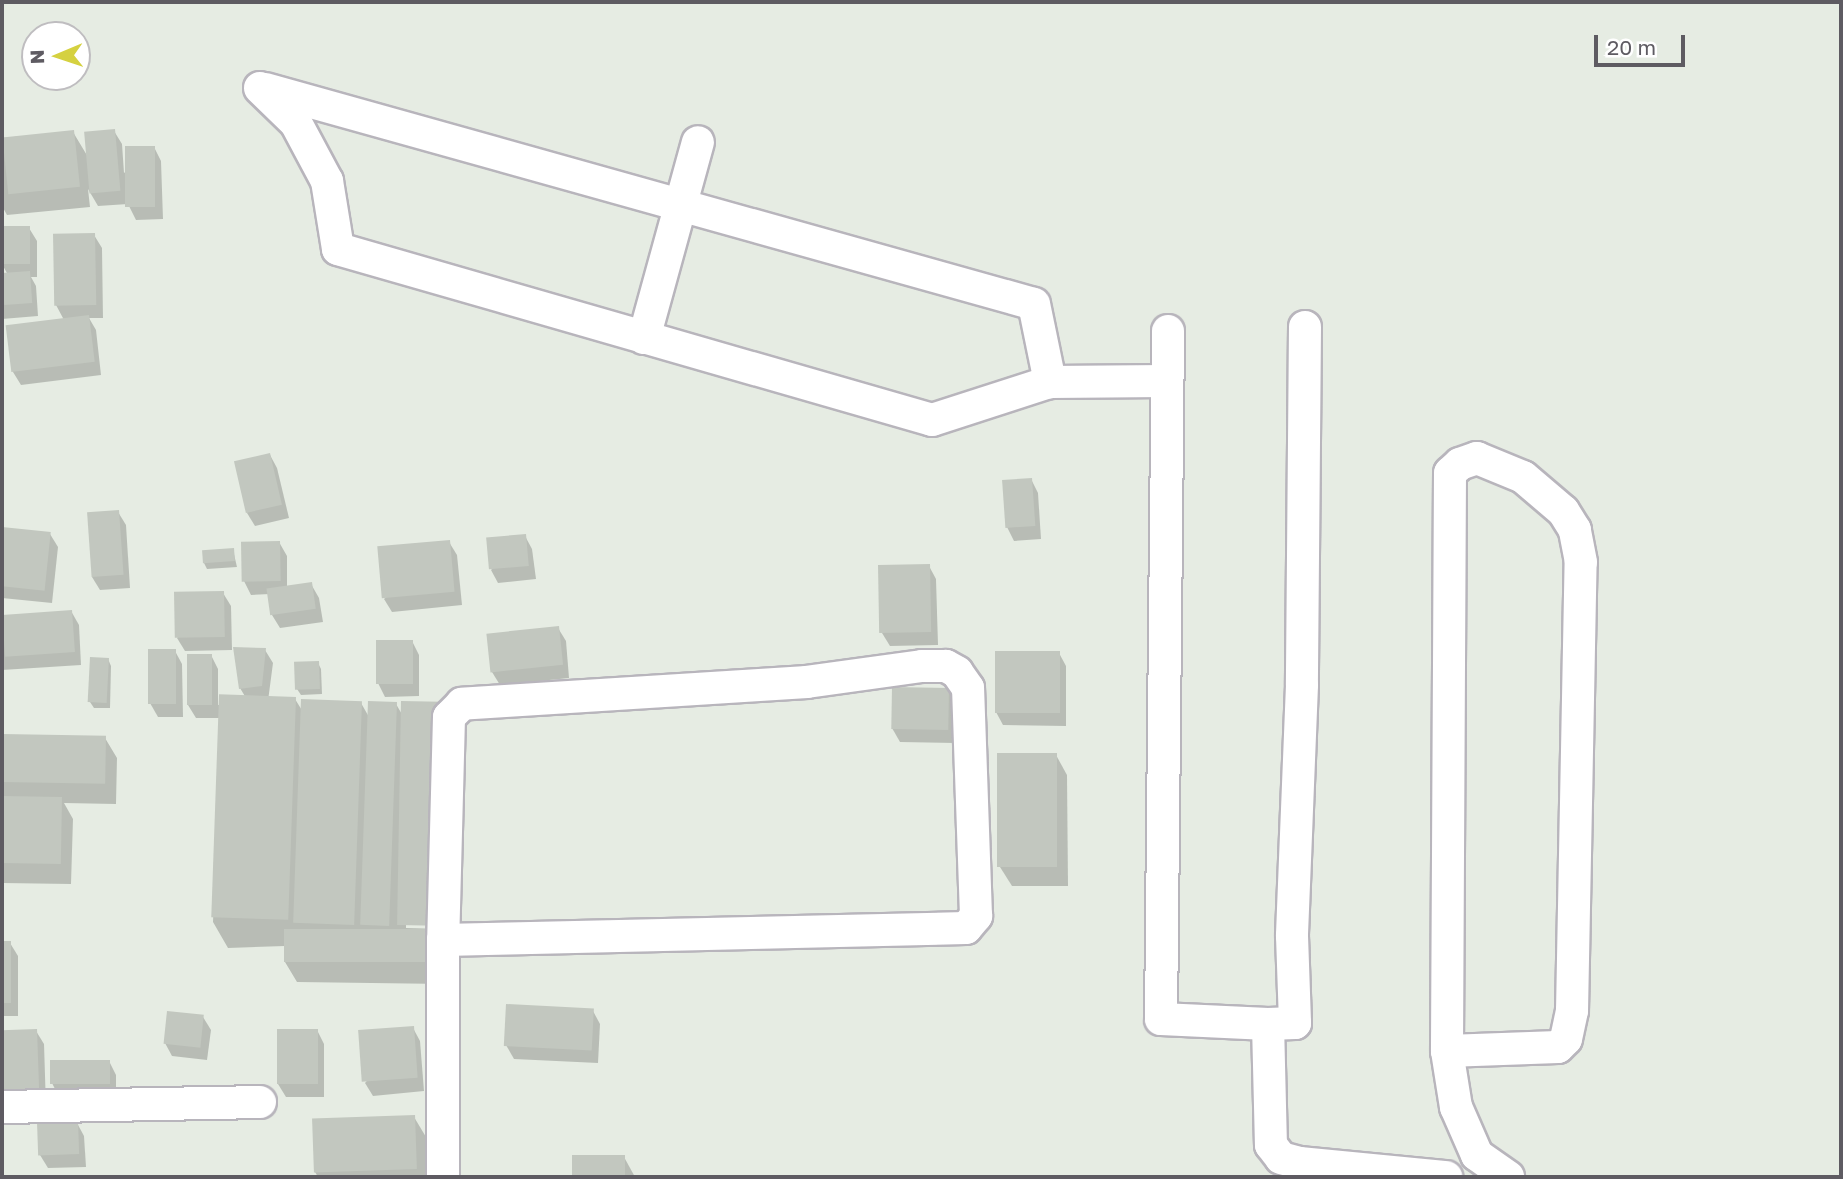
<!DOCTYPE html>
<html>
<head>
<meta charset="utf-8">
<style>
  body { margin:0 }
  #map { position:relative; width:1843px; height:1179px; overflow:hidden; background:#e6ece3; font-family:"Golos Text",sans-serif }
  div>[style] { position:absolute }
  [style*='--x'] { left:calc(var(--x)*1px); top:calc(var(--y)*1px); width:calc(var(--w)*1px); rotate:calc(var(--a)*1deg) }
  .shadow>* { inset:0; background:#0003 }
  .building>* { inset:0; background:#c2c7bf; transform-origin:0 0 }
  .roads { filter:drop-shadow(2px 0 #b8b5bc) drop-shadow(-2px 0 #b8b5bc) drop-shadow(0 2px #b8b5bc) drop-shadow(0 -2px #b8b5bc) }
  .minor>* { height:32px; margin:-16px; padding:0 16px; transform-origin:16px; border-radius:16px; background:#fff }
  span { translate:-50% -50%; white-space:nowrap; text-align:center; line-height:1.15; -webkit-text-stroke:5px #fff; paint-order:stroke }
  .frame { position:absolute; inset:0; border:4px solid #5e5b62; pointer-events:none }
  .north { position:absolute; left:21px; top:21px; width:70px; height:70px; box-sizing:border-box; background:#fff; border:2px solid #bfbdc0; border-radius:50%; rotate:268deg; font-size:19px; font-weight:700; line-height:28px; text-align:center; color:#5e5b62 }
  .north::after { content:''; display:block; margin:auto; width:24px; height:32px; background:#d5d140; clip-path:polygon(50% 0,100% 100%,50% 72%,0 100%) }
  .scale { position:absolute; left:1594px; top:35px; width:91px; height:32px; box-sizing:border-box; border:4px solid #5e5b62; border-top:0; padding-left:9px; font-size:21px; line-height:24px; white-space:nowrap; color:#5e5b62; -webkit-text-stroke:5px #fff; paint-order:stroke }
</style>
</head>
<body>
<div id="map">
  <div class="shadow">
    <div style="clip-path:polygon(114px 131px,122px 144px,124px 173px,154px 147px,161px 161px,163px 219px,136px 220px,128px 204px,98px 206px,88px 189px,90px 207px,7px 215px,2px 206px,2px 138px,73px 132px,88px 157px)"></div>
    <div style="clip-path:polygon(2px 228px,29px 228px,37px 241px,37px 277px,31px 277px,36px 286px,38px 316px,2px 319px,2px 275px,8px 275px,2px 264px)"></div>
    <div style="clip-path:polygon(94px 235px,102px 248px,103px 318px,89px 318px,96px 330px,101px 375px,21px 385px,13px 372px,8px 327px,64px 320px,56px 305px)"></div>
    <div style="clip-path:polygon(270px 455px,277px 468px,289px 518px,255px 526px,247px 513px)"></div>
    <div style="clip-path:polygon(1031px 479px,1038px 493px,1041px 539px,1014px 541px,1007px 527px)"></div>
    <div style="clip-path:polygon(118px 512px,126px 525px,130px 588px,100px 590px,92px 577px)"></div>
    <div style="clip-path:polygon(2px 529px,50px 534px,58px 547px,52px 603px,2px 598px)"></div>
    <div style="clip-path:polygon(525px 536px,532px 549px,536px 579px,498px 583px,491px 570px)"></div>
    <div style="clip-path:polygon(279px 542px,287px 556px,287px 588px,311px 584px,319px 598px,323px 622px,280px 628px,272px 615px,270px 594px,251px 595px,244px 581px)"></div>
    <div style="clip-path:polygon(449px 542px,457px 555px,462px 605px,392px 612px,384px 599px)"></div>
    <div style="clip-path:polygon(233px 550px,237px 567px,207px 569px,204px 563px)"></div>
    <div style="clip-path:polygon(929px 566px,936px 579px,938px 645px,890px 646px,882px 633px)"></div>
    <div style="clip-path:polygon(223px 593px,231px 606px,232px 650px,185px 651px,177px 638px)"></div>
    <div style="clip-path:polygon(71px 611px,79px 625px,81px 665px,2px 670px,2px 616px)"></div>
    <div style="clip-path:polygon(558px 628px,566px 641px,569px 678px,500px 685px,492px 672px)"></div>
    <div style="clip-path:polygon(412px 641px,419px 655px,419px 696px,385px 697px,378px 683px)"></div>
    <div style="clip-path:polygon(evenodd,235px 649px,265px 650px,273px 663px,268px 701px,295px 699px,303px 712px,303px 701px,361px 703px,369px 717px,369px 703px,396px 704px,403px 716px,403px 702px,440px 703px,452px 723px,445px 946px,441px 946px,445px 952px,445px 984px,297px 982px,285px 962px,285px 946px,228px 948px,213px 922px,221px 718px,196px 718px,188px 705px,188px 655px,211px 655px,218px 669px,218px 705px,249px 703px,240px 688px,235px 649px,406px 924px,443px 925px,443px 929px,406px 928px,406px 924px)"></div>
    <div style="clip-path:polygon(175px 651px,182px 664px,183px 717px,158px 717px,150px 703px)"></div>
    <div style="clip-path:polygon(1059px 653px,1066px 666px,1066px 726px,1003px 725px,996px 712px)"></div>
    <div style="clip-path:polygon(108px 659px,111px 666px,110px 708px,94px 708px,90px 702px)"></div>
    <div style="clip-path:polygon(318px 663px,321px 669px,322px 694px,301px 695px,297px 689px)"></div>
    <div style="clip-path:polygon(948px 690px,956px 703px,955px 743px,900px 742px,892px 728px)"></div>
    <div style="clip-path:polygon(2px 736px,105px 738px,117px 758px,116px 804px,64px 803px,73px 819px,71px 884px,2px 883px)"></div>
    <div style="clip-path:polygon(1056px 755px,1067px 775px,1068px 886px,1012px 886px,1000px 867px)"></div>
    <div style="clip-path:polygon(2px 943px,10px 943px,18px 956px,18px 1016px,2px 1016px)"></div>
    <div style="clip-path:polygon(593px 1011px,600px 1024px,598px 1063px,514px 1059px,506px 1045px)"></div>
    <div style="clip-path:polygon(203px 1017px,211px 1030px,207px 1060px,172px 1056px,165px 1043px)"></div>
    <div style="clip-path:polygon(413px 1028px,420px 1041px,424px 1091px,373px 1096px,365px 1083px)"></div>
    <div style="clip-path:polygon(317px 1030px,324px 1044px,324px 1097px,286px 1097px,278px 1084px)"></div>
    <div style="clip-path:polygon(36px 1031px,44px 1044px,46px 1108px,2px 1110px,2px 1032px)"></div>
    <div style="clip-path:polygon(109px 1061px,116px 1075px,116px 1096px,59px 1097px,52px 1083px)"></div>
    <div style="clip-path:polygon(414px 1117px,426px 1137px,427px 1177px,318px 1177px,315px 1172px)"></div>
    <div style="clip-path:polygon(77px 1123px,84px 1136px,86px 1167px,48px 1168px,40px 1155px,39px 1124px)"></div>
    <div style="clip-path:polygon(624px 1157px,635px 1177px,575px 1177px,574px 1158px)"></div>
  </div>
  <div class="building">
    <div style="left:115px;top:129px;width:62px;height:31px;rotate:85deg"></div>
    <div style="left:74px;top:130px;width:57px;height:72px;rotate:84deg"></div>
    <div style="left:125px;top:146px;width:30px;height:61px"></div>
    <div style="left:2px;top:226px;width:28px;height:38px"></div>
    <div style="left:95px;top:233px;width:72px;height:42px;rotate:89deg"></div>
    <div style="left:30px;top:271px;width:32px;height:28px;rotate:86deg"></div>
    <div style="left:89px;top:315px;width:47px;height:84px;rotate:83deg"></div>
    <div style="left:270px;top:453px;width:53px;height:37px;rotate:77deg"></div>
    <div style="left:1032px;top:478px;width:48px;height:30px;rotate:86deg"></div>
    <div style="left:119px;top:510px;width:65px;height:32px;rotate:86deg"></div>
    <div style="left:2px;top:527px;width:49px;height:59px;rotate:6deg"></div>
    <div style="left:526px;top:534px;width:32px;height:40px;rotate:85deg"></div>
    <div style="left:450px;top:540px;width:52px;height:73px;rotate:85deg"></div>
    <div style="left:280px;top:541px;width:40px;height:39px;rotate:89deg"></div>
    <div style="left:234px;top:548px;width:13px;height:32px;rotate:86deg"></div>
    <div style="left:930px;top:564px;width:68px;height:52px;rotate:89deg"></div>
    <div style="left:312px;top:582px;width:27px;height:46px;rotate:82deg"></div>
    <div style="left:224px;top:591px;width:46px;height:50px;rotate:89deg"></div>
    <div style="left:72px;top:610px;width:42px;height:70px;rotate:86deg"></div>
    <div style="left:559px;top:626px;width:39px;height:73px;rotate:84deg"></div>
    <div style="left:376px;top:640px;width:37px;height:44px"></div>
    <div style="clip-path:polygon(233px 647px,266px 648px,262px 686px,239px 689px)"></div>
    <div style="left:176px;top:649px;width:55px;height:28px;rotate:90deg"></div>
    <div style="left:995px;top:651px;width:65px;height:62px"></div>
    <div style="left:187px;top:654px;width:25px;height:51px"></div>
    <div style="left:90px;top:657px;width:19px;height:45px;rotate:3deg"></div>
    <div style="left:319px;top:661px;width:28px;height:25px;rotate:88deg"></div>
    <div style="left:892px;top:687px;width:57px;height:42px;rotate:1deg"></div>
    <div style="left:296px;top:697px;width:223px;height:77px;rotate:92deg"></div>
    <div style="left:301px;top:699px;width:61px;height:224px;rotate:2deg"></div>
    <div style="left:368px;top:701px;width:29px;height:224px;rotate:2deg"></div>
    <div style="left:401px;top:701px;width:40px;height:224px;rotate:1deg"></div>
    <div style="left:2px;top:734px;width:104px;height:48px;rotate:1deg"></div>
    <div style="left:997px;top:753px;width:60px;height:114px"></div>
    <div style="left:2px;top:796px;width:60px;height:67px;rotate:1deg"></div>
    <div style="left:284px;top:929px;width:150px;height:33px"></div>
    <div style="left:2px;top:941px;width:9px;height:62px"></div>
    <div style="left:506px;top:1004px;width:88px;height:42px;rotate:3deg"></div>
    <div style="left:167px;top:1011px;width:37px;height:33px;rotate:6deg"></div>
    <div style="left:414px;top:1026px;width:52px;height:56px;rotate:86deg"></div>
    <div style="left:37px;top:1029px;width:66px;height:35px;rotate:88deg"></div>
    <div style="left:277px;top:1029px;width:41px;height:55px"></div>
    <div style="left:50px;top:1060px;width:60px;height:24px"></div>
    <div style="left:415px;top:1115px;width:54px;height:103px;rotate:88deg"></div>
    <div style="left:78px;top:1121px;width:33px;height:41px;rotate:88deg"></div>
    <div style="left:625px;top:1155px;width:22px;height:53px;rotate:90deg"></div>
  </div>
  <div class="roads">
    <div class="minor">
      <div style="--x:260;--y:88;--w:50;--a:44.2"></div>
      <div style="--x:296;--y:123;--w:66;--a:61.9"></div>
      <div style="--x:327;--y:181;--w:69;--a:80.8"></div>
      <div style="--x:338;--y:249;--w:618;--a:16.06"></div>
      <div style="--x:932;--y:420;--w:124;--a:-17.9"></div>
      <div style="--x:1050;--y:382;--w:116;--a:-0.5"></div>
      <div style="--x:265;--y:89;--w:798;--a:15.62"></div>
      <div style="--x:1034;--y:304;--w:80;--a:78.4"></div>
      <div style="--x:1305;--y:327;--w:358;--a:90.5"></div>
      <div style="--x:1302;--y:685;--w:251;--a:92.3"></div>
      <div style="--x:1292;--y:936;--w:87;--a:88"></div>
      <div style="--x:1295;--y:1023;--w:27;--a:178"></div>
      <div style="--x:1268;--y:1024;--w:121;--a:88.6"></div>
      <div style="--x:1271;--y:1145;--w:16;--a:52"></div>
      <div style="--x:1281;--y:1158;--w:20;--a:15"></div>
      <div style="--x:1300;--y:1163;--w:147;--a:5.5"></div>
      <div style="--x:1168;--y:331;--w:688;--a:90.58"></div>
      <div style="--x:1161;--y:1019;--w:107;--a:2.7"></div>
      <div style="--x:644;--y:338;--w:203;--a:-74.6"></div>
      <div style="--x:443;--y:940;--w:523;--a:-1.31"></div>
      <div style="--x:966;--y:928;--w:16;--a:-50"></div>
      <div style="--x:976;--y:916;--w:228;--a:-92"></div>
      <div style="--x:968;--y:688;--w:19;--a:-125"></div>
      <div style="--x:957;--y:672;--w:13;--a:-151"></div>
      <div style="--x:946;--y:666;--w:24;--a:180"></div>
      <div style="--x:922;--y:666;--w:116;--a:172.1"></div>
      <div style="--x:807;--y:682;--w:346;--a:176.4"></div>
      <div style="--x:462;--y:704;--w:18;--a:135"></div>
      <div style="--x:449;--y:717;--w:223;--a:91.5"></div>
      <div style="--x:443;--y:940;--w:237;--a:90"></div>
      <div style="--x:1447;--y:1051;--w:111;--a:-2.1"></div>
      <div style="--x:1558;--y:1047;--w:11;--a:-45"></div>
      <div style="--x:1566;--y:1039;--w:29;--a:-78"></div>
      <div style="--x:1572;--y:1011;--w:449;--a:-88.9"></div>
      <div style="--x:1581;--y:562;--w:33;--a:-101"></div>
      <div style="--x:1575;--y:530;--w:22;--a:-122"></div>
      <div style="--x:1563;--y:511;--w:52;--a:-139.6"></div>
      <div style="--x:1523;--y:477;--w:50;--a:-157.6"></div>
      <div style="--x:1477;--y:458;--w:18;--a:161"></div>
      <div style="--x:1460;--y:464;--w:13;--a:138"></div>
      <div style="--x:1450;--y:473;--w:578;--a:90.3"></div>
      <div style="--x:1447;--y:1051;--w:57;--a:80.9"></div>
      <div style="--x:1456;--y:1107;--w:52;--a:66.4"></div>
      <div style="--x:1477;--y:1155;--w:38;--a:35"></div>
      <div style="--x:2;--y:1107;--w:258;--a:-1.1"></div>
    </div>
  </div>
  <div class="frame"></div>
  <div class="north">N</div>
  <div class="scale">20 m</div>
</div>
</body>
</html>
